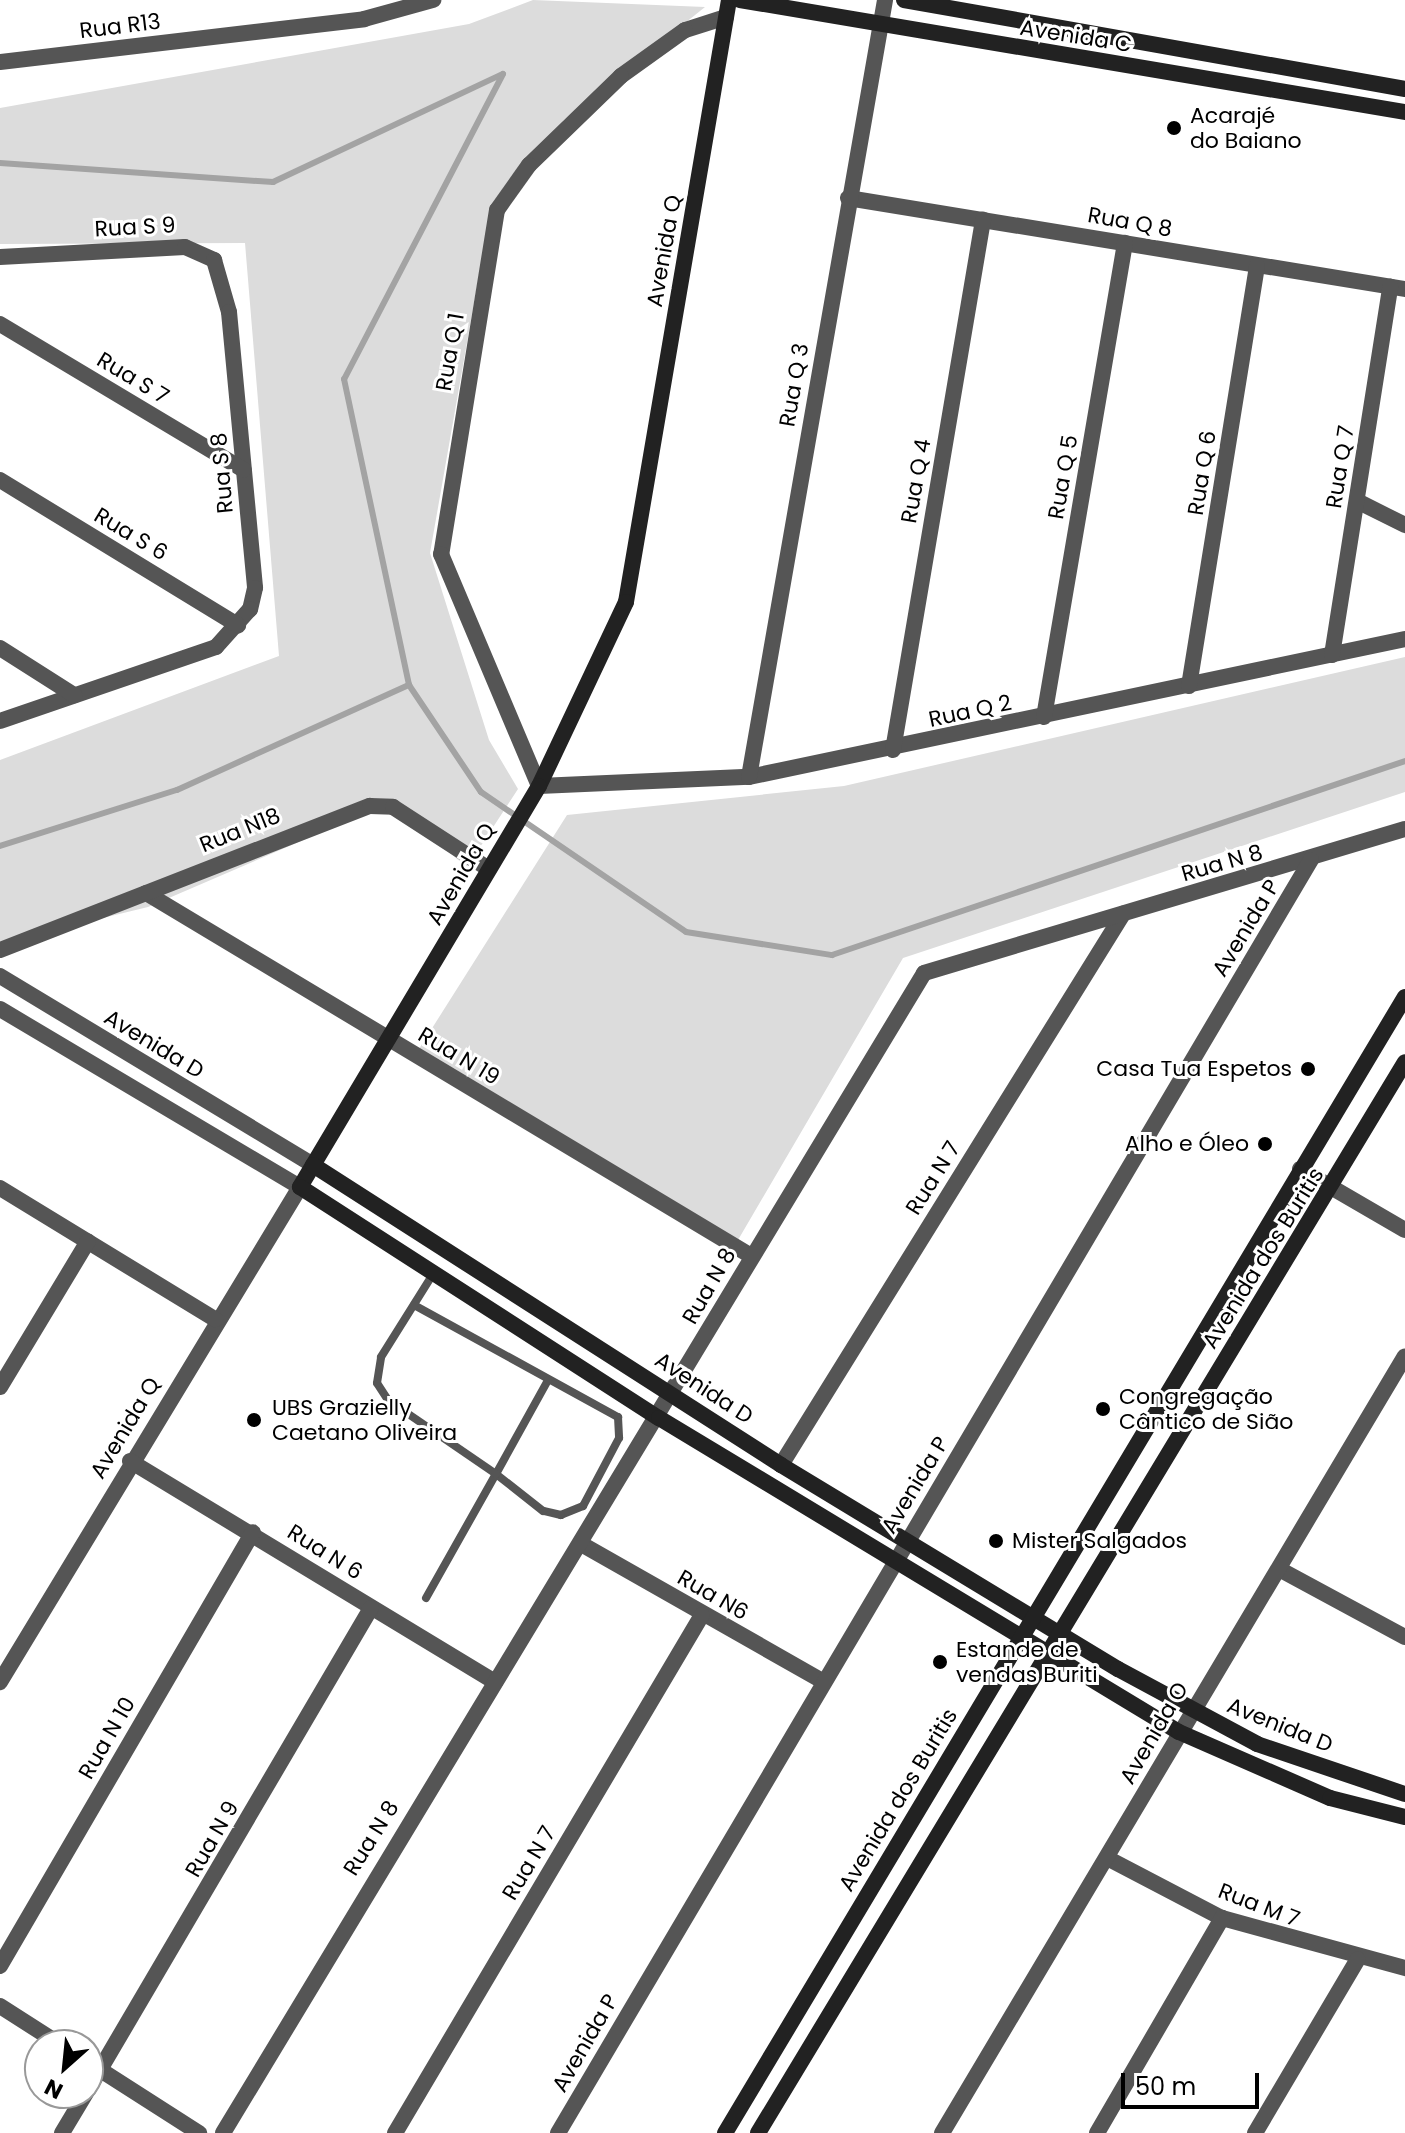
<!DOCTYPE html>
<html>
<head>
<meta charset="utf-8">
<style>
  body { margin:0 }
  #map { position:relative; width:1405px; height:2133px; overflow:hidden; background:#fff; font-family:Poppins,sans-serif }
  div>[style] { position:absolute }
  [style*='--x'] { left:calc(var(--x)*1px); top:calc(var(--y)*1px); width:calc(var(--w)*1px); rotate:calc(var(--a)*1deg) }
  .green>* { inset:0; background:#dcdcdc }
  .stream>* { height:6px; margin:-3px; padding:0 3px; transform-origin:3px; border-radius:3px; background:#a3a3a3 }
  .lane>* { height:8px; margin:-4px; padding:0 4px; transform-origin:4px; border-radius:4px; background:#555 }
  .street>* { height:16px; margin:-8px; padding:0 8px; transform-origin:8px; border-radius:8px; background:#555 }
  .secondary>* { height:16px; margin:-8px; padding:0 8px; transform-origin:8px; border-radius:8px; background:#222 }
  .dots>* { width:22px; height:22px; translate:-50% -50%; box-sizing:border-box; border:4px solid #fff; border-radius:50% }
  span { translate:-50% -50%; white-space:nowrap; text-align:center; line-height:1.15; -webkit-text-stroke:6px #fff; paint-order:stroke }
  .street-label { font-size:22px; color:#000 }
  .poi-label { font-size:22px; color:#000 }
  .left { translate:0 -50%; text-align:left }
  .right { translate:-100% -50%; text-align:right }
  .north { position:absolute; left:24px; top:2029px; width:80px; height:80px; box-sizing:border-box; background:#fff; border:2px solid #999; border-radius:50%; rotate:207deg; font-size:22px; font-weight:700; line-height:32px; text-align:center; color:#000 }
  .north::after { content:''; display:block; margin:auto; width:28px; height:36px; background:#000; clip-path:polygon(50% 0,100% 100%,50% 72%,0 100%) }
  .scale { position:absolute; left:1121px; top:2073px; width:138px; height:36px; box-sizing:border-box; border:4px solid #000; border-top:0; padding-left:10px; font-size:24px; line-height:28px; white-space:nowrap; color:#000; -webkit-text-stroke:6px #fff; paint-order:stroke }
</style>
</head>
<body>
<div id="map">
  <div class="green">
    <div style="clip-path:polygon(533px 0,705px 7px,564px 120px,491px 206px,430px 553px,489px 740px,518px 789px,467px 867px,389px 803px,148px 907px,0 943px,0 760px,279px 656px,245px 243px,0 244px,0 108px,469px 24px)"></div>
    <div style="clip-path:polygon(1405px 657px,1405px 792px,903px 958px,738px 1240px,417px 1052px,567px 815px,844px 786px)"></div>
  </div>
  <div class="stream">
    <div style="--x:503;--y:74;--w:344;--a:117.5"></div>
    <div style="--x:344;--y:379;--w:313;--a:78"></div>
    <div style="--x:409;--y:685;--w:129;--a:56.1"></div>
    <div style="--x:481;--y:792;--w:248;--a:34.3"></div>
    <div style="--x:686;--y:932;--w:148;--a:9"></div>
    <div style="--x:832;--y:955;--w:605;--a:-18.7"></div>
    <div style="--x:0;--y:163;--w:274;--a:4"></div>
    <div style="--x:273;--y:182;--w:254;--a:-25.2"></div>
    <div style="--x:0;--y:846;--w:186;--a:-17.6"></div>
    <div style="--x:177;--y:790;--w:255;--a:-24.4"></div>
  </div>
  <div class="lane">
    <div style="--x:414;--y:1305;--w:233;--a:28.8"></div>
    <div style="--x:618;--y:1417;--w:21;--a:87"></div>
    <div style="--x:619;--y:1438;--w:77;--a:117.9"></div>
    <div style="--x:583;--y:1506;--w:24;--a:158"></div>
    <div style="--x:561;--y:1515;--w:18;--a:-167"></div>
    <div style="--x:543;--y:1511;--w:60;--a:-141.8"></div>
    <div style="--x:496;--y:1474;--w:107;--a:-61"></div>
    <div style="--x:426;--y:1598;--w:142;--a:-60.6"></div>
    <div style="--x:496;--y:1474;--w:131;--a:-145.6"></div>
    <div style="--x:388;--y:1400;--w:20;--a:-123"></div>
    <div style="--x:377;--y:1383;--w:26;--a:-81"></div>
    <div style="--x:381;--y:1357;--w:98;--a:-57.9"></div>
  </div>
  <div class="street">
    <div style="--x:726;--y:17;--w:43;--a:162.4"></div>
    <div style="--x:685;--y:30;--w:79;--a:144.3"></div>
    <div style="--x:621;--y:76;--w:128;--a:135.9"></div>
    <div style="--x:529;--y:165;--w:55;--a:125.4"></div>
    <div style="--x:497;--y:210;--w:349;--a:99.2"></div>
    <div style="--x:441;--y:554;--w:252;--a:67.1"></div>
    <div style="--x:539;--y:786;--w:210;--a:-2.5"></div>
    <div style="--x:749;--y:777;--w:670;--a:-11.88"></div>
    <div style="--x:0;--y:62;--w:367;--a:-6.7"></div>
    <div style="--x:364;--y:19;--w:72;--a:-15.4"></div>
    <div style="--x:848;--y:198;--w:564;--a:9.28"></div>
    <div style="--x:0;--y:257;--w:185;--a:-3.1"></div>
    <div style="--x:185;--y:247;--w:32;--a:24"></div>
    <div style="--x:214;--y:260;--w:54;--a:73.9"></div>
    <div style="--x:229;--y:312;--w:277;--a:84.6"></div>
    <div style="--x:255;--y:588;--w:22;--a:103"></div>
    <div style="--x:250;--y:609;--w:51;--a:131.8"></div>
    <div style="--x:216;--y:647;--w:228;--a:161.1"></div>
    <div style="--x:0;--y:324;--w:284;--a:30.9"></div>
    <div style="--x:0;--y:480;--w:279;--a:31.4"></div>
    <div style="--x:1357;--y:501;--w:54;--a:26.6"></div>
    <div style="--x:0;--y:648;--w:88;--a:32.4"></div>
    <div style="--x:1332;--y:655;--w:373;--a:-81"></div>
    <div style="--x:1189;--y:686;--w:425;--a:-80.8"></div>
    <div style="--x:1044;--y:717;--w:481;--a:-80.3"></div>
    <div style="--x:893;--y:750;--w:538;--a:-80.36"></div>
    <div style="--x:749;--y:777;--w:789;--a:-80.07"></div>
    <div style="--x:146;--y:893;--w:706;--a:30.96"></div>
    <div style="--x:0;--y:950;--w:397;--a:-21.3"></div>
    <div style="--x:370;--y:806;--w:23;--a:2"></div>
    <div style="--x:393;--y:807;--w:114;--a:32.9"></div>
    <div style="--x:0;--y:976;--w:366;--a:31.1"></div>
    <div style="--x:0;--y:1009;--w:349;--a:30.7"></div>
    <div style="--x:300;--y:1187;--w:579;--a:121.22"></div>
    <div style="--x:1300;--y:1169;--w:121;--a:30.2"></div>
    <div style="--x:0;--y:1188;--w:252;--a:31.4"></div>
    <div style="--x:0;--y:1387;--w:170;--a:-58.9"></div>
    <div style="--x:130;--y:1461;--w:427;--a:31.2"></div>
    <div style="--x:781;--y:1465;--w:649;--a:-58.17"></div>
    <div style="--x:583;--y:1545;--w:275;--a:29.6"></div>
    <div style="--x:1279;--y:1569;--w:143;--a:28.4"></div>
    <div style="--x:1107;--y:1858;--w:130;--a:27.6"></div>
    <div style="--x:1222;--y:1918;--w:190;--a:15.3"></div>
    <div style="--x:0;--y:1966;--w:502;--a:-59.76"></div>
    <div style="--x:0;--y:2006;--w:72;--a:32.6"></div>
    <div style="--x:88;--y:2062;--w:132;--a:32.6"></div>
    <div style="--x:88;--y:2090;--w:559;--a:-59.58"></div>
    <div style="--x:62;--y:2133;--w:47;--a:-59"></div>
    <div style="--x:223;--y:2133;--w:1355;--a:-58.85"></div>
    <div style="--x:924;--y:973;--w:502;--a:-16.67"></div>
    <div style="--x:395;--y:2133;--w:602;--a:-59.35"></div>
    <div style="--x:558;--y:2133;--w:1479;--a:-59.4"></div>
    <div style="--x:942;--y:2133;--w:904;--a:-59.21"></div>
    <div style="--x:1097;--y:2133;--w:249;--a:-59.8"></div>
    <div style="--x:1255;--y:2133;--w:202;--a:-59.4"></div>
  </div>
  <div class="secondary">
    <div style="--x:729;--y:0;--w:611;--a:99.71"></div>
    <div style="--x:626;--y:602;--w:204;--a:115.3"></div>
    <div style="--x:539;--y:786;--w:467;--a:120.8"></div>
    <div style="--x:300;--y:1187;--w:427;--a:32.8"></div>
    <div style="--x:659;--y:1418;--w:607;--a:31.13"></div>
    <div style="--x:1179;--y:1732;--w:165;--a:23.6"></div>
    <div style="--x:1330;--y:1798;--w:77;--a:14.2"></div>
    <div style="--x:740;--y:0;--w:674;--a:9.56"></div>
    <div style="--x:904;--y:0;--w:509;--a:10.07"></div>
    <div style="--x:313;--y:1165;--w:556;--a:32.66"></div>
    <div style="--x:781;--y:1465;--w:394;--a:31.2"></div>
    <div style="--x:1118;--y:1669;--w:158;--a:28.3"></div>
    <div style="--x:1257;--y:1744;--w:156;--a:18.7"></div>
    <div style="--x:725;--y:2133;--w:1324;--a:-59.1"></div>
    <div style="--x:758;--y:2133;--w:1251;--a:-58.86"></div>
  </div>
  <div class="dots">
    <div style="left:1174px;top:128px;background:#000"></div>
    <div style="left:1308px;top:1069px;background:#000"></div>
    <div style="left:1265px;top:1144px;background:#000"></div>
    <div style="left:1103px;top:1409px;background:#000"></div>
    <div style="left:254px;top:1420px;background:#000"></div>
    <div style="left:996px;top:1541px;background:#000"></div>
    <div style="left:940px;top:1662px;background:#000"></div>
  </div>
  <div class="street-label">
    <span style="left:120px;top:26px;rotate:-7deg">Rua R13</span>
    <span style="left:1076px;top:36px;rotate:9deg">Avenida C</span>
    <span style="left:1130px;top:222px;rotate:10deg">Rua Q 8</span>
    <span style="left:135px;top:227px;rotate:-3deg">Rua S 9</span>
    <span style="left:664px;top:251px;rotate:-80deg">Avenida Q</span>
    <span style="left:450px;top:352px;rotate:-80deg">Rua Q 1</span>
    <span style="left:133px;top:378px;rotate:31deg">Rua S 7</span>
    <span style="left:794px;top:385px;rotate:-80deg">Rua Q 3</span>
    <span style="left:1340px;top:467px;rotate:-81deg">Rua Q 7</span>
    <span style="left:222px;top:473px;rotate:-95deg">Rua S 8</span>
    <span style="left:1202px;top:473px;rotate:-81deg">Rua Q 6</span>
    <span style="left:1063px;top:477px;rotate:-80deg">Rua Q 5</span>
    <span style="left:916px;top:481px;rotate:-80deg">Rua Q 4</span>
    <span style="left:131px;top:534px;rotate:31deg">Rua S 6</span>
    <span style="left:970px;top:711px;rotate:-12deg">Rua Q 2</span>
    <span style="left:240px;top:830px;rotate:-22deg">Rua N18</span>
    <span style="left:1222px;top:863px;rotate:-16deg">Rua N 8</span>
    <span style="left:461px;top:874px;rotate:-60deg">Avenida Q</span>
    <span style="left:1246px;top:928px;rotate:-59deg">Avenida P</span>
    <span style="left:154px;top:1044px;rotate:31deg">Avenida D</span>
    <span style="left:459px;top:1056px;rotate:31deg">Rua N 19</span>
    <span style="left:933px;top:1178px;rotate:-58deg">Rua N 7</span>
    <span style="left:1263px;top:1258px;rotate:-58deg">Avenida dos Buritis</span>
    <span style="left:709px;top:1286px;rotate:-60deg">Rua N 8</span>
    <span style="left:704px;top:1388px;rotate:33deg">Avenida D</span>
    <span style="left:125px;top:1428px;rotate:-59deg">Avenida Q</span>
    <span style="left:915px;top:1485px;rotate:-59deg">Avenida P</span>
    <span style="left:325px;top:1552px;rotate:32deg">Rua N 6</span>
    <span style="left:713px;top:1595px;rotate:30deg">Rua N6</span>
    <span style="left:1280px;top:1725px;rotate:22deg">Avenida D</span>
    <span style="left:1154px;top:1733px;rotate:-60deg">Avenida O</span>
    <span style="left:107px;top:1738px;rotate:-60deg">Rua N 10</span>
    <span style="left:898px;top:1800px;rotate:-59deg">Avenida dos Buritis</span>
    <span style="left:371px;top:1838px;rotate:-58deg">Rua N 8</span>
    <span style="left:212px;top:1839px;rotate:-60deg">Rua N 9</span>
    <span style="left:529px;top:1863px;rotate:-59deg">Rua N 7</span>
    <span style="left:1259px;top:1905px;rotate:21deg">Rua M 7</span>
    <span style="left:585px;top:2043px;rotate:-60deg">Avenida P</span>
  </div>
  <div class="poi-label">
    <span class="left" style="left:1190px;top:128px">Acarajé<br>do Baiano</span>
    <span class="right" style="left:1292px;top:1069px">Casa Tua Espetos</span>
    <span class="right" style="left:1249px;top:1144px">Alho e Óleo</span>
    <span class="left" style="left:1119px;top:1409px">Congregação<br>Cântico de Sião</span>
    <span class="left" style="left:272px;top:1420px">UBS Grazielly<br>Caetano Oliveira</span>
    <span class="left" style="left:1012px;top:1541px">Mister Salgados</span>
    <span class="left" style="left:956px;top:1662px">Estande de<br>vendas Buriti</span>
  </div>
  <div class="north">N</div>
  <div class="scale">50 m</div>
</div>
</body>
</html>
